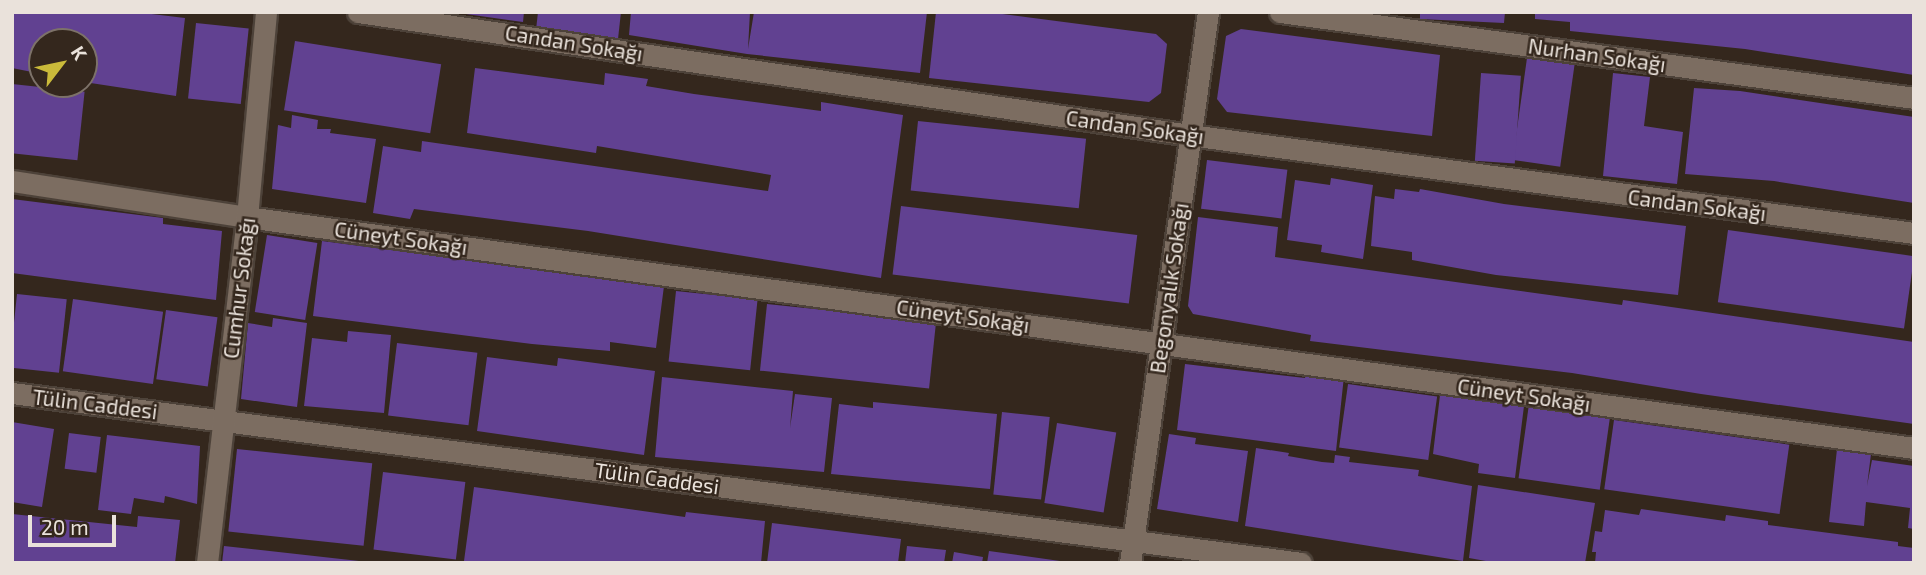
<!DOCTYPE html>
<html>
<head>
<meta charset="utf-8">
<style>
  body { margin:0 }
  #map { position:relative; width:1926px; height:575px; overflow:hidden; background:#34271d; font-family:"Exo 2",sans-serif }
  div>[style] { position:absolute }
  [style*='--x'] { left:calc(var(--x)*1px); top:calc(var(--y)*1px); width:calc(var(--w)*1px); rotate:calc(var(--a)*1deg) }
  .building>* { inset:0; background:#614191; transform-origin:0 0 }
  .roads { filter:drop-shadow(2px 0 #4d4239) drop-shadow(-2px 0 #4d4239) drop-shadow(0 2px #4d4239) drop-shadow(0 -2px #4d4239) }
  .street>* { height:21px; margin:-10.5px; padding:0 10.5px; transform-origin:10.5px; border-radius:10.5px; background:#7c6d61 }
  span { translate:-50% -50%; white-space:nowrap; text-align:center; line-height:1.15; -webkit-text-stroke:5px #34271d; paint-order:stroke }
  .street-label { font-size:21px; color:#eae2db }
  .frame { position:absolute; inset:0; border:14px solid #eae2db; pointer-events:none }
  .north { position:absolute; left:28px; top:28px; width:70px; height:70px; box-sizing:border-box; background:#34271d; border:2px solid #7d7269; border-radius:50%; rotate:58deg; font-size:19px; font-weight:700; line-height:28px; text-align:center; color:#eae2db }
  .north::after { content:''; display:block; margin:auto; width:24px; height:32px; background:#caba3a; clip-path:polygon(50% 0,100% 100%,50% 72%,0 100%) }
  .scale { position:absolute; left:28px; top:515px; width:88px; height:32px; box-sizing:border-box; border:4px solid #eae2db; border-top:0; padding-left:9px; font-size:21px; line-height:24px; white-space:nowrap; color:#eae2db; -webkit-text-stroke:5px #34271d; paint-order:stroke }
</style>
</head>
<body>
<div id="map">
  <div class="building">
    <div style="clip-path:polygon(12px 12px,135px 12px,185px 18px,176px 96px,84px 82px,84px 42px,42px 42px,42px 74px,12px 68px)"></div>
    <div style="clip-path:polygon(452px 12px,524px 12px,523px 22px)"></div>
    <div style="clip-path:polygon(538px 12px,621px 12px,618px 39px,536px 30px)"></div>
    <div style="clip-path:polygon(631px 12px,750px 12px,748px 49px,754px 12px,927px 12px,920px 73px,747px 54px,629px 35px)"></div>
    <div style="clip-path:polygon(936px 12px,987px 12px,1156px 34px,1167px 44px,1161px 93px,1149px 102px,929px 78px)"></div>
    <div style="clip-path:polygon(1420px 12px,1505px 12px,1504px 23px,1420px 19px)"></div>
    <div style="clip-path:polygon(1535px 12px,1914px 12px,1914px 75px,1745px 49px,1570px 31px,1570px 22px,1535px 19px)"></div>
    <div style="left:196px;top:23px;width:53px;height:76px;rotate:6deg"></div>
    <div style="clip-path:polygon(1241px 29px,1440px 55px,1432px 136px,1227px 112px,1217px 99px,1226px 36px)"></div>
    <div style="left:295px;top:41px;width:148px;height:70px;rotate:9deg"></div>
    <div style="left:1527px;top:58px;width:48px;height:103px;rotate:8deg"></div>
    <div style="clip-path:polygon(475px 68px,604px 85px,605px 73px,648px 79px,646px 86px,694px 94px,821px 111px,821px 102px,903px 115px,881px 278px,588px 231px,414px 209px,410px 219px,373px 213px,383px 146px,421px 152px,422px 141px,768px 191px,771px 175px,597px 146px,596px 153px,467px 133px)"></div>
    <div style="left:1481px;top:73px;width:40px;height:88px;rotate:4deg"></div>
    <div style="clip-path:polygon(1613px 73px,1650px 77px,1644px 126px,1683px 132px,1677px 184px,1603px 176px)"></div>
    <div style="left:12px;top:84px;width:73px;height:69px;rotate:6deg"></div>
    <div style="clip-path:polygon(1694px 88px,1740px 91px,1914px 117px,1914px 203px,1774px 181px,1685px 174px)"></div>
    <div style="clip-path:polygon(292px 115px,318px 120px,317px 129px,331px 129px,330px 133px,376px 139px,366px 203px,272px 189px,278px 125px,291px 128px)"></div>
    <div style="left:918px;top:121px;width:169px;height:70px;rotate:6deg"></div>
    <div style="left:1207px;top:160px;width:81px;height:49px;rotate:7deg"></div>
    <div style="clip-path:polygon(1331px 178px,1373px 185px,1363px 259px,1321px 252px,1322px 245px,1287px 240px,1295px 180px,1330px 185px)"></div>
    <div style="clip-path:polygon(1395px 189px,1419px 192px,1420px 189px,1504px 204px,1686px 226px,1678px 295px,1496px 275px,1412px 260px,1412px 252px,1371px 246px,1375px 196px,1394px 199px)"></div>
    <div style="clip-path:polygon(12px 199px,163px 218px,163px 224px,222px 231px,216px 300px,12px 273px)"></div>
    <div style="left:901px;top:206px;width:238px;height:69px;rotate:7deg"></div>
    <div style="clip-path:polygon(1198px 217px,1278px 227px,1275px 257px,1622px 305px,1623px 300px,1914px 342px,1914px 424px,1701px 394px,1572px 373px,1310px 341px,1311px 335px,1193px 314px,1188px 306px)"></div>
    <div style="left:1728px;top:230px;width:188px;height:73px;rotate:8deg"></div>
    <div style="left:267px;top:235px;width:51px;height:78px;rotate:9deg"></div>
    <div style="clip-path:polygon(322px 241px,664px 286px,656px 348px,610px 342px,610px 351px,532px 344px,313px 316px)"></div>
    <div style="left:676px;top:291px;width:82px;height:71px;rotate:6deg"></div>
    <div style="left:17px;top:294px;width:50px;height:74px;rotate:6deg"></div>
    <div style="left:73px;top:299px;width:91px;height:73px;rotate:8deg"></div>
    <div style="left:767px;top:304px;width:170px;height:67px;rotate:6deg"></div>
    <div style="left:166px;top:310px;width:52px;height:70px;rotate:8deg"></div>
    <div style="clip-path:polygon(273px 318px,307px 323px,297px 407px,241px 399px,248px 323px,272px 327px)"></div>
    <div style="clip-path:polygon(348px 331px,391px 335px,384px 413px,304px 406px,312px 338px,347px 342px)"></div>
    <div style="left:397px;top:343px;width:81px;height:73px;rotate:7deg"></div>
    <div style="clip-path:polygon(487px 357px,557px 366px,558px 358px,655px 371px,644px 455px,477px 431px)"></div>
    <div style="clip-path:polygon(1185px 364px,1305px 378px,1306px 372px,1344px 376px,1336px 451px,1177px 430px)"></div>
    <div style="clip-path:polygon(662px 377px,793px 391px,790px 428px,795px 394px,832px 398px,824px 472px,655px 457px)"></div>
    <div style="left:1348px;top:384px;width:90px;height:64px;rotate:8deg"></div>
    <div style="clip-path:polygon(1440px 395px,1524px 406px,1515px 478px,1478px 473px,1479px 464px,1433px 454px)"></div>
    <div style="clip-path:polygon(873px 402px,997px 414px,990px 489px,831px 474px,839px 404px,873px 408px)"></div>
    <div style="left:1529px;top:404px;width:82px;height:75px;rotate:8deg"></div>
    <div style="left:1002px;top:412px;width:48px;height:83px;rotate:6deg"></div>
    <div style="left:1614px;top:420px;width:177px;height:70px;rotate:8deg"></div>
    <div style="clip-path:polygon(12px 422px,54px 429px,42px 507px,12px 502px)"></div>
    <div style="left:1057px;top:423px;width:60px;height:81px;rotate:9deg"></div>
    <div style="left:69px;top:433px;width:32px;height:36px;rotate:7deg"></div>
    <div style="clip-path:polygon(1169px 434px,1196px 438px,1195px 444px,1248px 451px,1238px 522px,1157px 509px)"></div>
    <div style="clip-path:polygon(107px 435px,200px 446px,197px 504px,165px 496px,164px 503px,134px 498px,131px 514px,98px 510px)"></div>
    <div style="clip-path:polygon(1256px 448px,1289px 453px,1288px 456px,1322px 462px,1334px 463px,1335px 455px,1350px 457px,1349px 462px,1419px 470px,1418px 476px,1472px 486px,1463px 561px,1245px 526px)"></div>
    <div style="left:237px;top:449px;width:136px;height:83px;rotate:6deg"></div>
    <div style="clip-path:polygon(1837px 449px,1871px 454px,1867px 486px,1872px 460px,1914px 466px,1914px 529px,1908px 528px,1910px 508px,1866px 502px,1864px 526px,1829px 522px)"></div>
    <div style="left:383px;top:472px;width:83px;height:78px;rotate:7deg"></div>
    <div style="clip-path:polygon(1478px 485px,1595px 503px,1585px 563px,1497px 563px,1469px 558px)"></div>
    <div style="clip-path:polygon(474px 487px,685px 517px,686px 512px,765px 521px,761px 563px,464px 561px)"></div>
    <div style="clip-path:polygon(1641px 509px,1725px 521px,1726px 515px,1768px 521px,1768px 525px,1898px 542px,1898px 546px,1914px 548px,1914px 563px,1595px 563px,1596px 552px,1592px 552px,1595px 531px,1602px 532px,1605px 510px,1639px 515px)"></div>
    <div style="clip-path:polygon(12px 514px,137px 527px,138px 516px,180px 520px,175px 563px,12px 563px)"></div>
    <div style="clip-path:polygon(772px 523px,901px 539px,898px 563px,767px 563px)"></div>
    <div style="clip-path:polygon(224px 546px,359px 561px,359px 563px,222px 563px)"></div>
    <div style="clip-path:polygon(907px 546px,946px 550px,944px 563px,905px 563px)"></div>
    <div style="clip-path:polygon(989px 551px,1060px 561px,1060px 563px,987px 563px)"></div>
    <div style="clip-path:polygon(954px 552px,983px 557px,982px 563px,952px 563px)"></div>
  </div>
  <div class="roads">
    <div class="street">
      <div style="--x:358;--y:12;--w:841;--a:8.41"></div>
      <div style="--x:1190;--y:135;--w:731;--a:7.71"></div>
      <div style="--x:1280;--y:12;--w:640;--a:7.72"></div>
      <div style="--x:12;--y:181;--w:238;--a:8.7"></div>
      <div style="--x:247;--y:217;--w:1683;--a:7.89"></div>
      <div style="--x:12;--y:393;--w:1300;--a:7.51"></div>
      <div style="--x:207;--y:563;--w:348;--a:-83.4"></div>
      <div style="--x:247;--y:217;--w:206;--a:-84.7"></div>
      <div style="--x:1130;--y:563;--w:556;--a:-81.94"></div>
    </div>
  </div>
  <div class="street-label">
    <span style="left:574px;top:43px;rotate:9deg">Candan Sokağı</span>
    <span style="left:1597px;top:55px;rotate:8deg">Nurhan Sokağı</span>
    <span style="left:1135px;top:127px;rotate:8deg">Candan Sokağı</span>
    <span style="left:1697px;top:205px;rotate:7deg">Candan Sokağı</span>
    <span style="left:401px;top:238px;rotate:8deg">Cüneyt Sokağı</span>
    <span style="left:239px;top:288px;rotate:-83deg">Cumhur Sokağı</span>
    <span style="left:1169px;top:288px;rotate:-82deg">Begonyalık Sokağı</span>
    <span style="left:963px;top:316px;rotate:8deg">Cüneyt Sokağı</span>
    <span style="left:1524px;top:395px;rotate:8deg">Cüneyt Sokağı</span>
    <span style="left:95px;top:404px;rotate:7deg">Tülin Caddesi</span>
    <span style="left:657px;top:478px;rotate:8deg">Tülin Caddesi</span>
  </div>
  <div class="frame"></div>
  <div class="north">K</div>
  <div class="scale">20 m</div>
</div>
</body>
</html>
